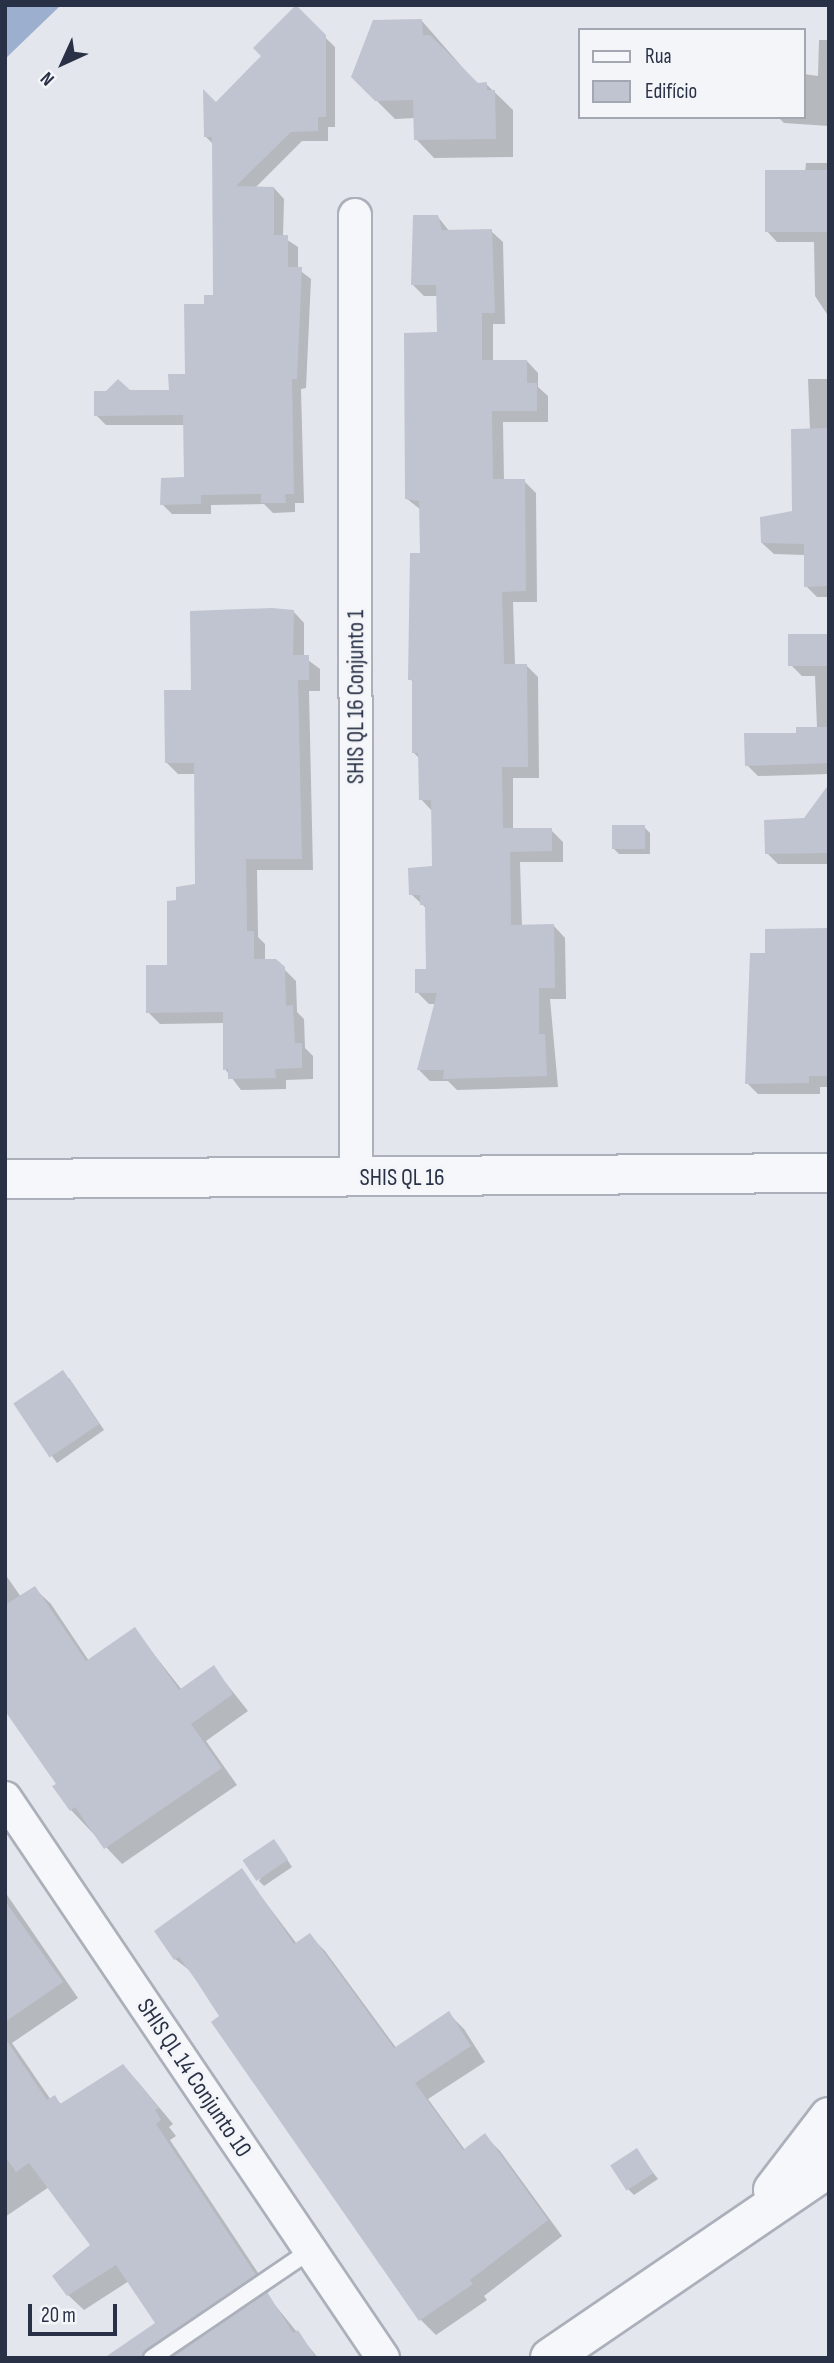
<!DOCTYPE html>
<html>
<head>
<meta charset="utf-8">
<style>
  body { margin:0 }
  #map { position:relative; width:834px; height:2363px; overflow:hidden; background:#e3e6ec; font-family:"Sofia Sans Condensed",sans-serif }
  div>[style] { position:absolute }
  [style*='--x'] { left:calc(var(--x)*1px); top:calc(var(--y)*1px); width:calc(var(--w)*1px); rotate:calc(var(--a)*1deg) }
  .water>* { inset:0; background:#9cafcf }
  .shadow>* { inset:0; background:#0003 }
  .building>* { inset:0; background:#c0c4d0; transform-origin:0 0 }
  .roads { filter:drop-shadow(2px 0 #abb0ba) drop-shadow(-2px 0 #abb0ba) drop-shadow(0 2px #abb0ba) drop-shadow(0 -2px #abb0ba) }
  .service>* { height:16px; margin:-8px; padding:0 8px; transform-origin:8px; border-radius:8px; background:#f6f7fa }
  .minor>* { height:32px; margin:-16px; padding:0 16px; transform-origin:16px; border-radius:16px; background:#f6f7fa }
  .tertiary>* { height:38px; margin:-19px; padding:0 19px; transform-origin:19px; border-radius:19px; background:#f6f7fa }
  span { translate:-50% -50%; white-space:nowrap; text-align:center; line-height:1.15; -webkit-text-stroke:6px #f3f5f9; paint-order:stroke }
  .street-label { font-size:24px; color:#293146 }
  .frame { position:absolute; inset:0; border:7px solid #293146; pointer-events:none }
  .legend { position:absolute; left:578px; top:28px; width:228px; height:91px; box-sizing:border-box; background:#f3f5f9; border:2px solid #a2a7b1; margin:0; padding:9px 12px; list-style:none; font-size:21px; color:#293146 }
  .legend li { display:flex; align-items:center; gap:14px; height:35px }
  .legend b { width:35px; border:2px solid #a2a7b1 }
  .north { position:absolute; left:28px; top:28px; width:70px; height:70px; -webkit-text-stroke:5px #f3f5f9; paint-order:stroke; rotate:225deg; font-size:19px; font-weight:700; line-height:28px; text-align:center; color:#293146 }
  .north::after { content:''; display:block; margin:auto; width:24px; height:32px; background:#293146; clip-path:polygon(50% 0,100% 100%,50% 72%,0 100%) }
  .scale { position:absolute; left:28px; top:2304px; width:89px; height:32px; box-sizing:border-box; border:4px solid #293146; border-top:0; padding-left:9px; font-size:21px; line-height:24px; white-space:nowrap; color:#293146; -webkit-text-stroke:5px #f3f5f9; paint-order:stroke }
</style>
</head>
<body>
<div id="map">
  <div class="water">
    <div style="clip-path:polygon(5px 5px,61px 5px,5px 59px)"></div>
  </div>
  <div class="shadow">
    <div style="clip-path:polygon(295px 8px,335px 47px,335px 127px,328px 127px,328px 141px,302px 141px,255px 188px,274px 188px,284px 199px,283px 237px,298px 247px,298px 269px,311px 279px,306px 388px,301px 389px,304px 503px,295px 503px,295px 512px,273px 513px,264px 504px,211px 505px,211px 514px,172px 514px,162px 504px,186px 479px,185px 425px,106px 425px,96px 415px,129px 392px,170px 392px,186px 376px,206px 306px,215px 297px,214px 145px,206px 137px,216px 104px,263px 56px)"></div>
    <div style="clip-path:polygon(422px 21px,477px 84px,486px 84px,513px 110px,513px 157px,434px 158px,416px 139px,415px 118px,395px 119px,353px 77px)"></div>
    <div style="clip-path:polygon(819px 40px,829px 40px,829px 126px,784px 123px,778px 117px,804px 117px,804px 74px,818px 76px)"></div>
    <div style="clip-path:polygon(806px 163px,829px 163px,829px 364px,827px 314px,815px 296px,814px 242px,777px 242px,766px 230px,805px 174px)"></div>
    <div style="clip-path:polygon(415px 217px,438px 217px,450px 232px,491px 231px,503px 242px,505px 324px,493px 324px,493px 362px,527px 361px,538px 373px,538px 387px,548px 396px,548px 422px,503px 422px,504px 481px,524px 481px,536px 493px,537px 602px,513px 602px,515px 666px,526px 665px,538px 677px,539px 778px,513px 778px,513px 830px,551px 830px,563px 842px,563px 862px,520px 862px,522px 927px,554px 926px,565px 938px,566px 999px,550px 999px,558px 1087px,457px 1090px,448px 1081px,430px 1081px,419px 1070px,436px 1004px,429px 1004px,417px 992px,427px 971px,427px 909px,411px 894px,433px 867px,432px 811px,421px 799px,420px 759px,414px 753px,414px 683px,410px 679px,422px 555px,421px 510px,406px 498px,438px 334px,438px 296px,424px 296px,413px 285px)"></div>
    <div style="clip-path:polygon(808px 379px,829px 379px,829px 597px,817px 597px,806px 586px,805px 555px,774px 554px,762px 543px,794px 512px,810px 430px)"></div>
    <div style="clip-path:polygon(293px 611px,304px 623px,304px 657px,320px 669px,320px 691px,309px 691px,313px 870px,257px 870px,258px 937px,265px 944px,265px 961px,284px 969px,296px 981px,297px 1012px,304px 1019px,305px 1048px,313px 1056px,313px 1079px,286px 1080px,286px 1089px,241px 1090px,225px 1069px,224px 1023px,160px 1024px,148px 1012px,169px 967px,178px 902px,197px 886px,196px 774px,178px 774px,166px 762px,193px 692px)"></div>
    <div style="clip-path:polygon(829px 635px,829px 774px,758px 776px,747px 765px,817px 728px,815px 676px,802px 676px,791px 665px)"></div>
    <div style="clip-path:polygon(829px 787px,829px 1087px,820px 1087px,820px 1094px,758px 1094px,747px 1083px,767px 955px,828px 930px,827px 864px,778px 864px,767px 853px,805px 820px)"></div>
    <div style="clip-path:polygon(644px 827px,650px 833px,650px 854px,619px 854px,613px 848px)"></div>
    <div style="clip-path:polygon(69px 1378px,104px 1430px,57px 1463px,15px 1405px)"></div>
    <div style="clip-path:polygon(5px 1574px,21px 1597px,34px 1588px,51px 1604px,89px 1661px,134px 1629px,182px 1690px,214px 1668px,248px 1711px,206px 1741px,237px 1785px,122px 1864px,71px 1810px,5px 1687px)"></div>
    <div style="clip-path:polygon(279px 1847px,292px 1867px,264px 1886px,259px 1881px)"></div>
    <div style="clip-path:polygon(241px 1870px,297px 1944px,309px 1935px,325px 1951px,397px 2049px,449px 2014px,464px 2029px,485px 2062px,428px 2099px,465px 2150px,485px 2136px,500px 2151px,562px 2236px,484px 2296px,487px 2300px,436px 2335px,421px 2320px,213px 2022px,222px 2017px,193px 1973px,175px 1959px)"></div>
    <div style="clip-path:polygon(5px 1892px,78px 1998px,12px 2043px,51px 2100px,55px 2098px,62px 2105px,122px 2066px,138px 2082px,173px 2124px,169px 2127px,176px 2136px,170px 2140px,270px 2291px,266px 2294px,318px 2358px,115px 2358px,157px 2324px,129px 2281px,84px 2310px,68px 2295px,92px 2246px,49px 2187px,5px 2217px)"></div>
    <div style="clip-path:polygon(636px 2150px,658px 2179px,634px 2195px,628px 2189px)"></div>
  </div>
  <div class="building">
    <div style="clip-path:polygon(296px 5px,326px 35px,326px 117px,318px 117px,318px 131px,291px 132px,236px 186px,274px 187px,274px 235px,288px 235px,288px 267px,302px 267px,297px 379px,292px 379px,294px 494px,285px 494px,286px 503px,261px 503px,261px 494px,201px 495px,201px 504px,160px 505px,161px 478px,184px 477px,183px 415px,94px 416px,94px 391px,106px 391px,118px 379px,130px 390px,169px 390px,168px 374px,185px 374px,184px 304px,204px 304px,204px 295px,213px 295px,212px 137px,204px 137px,203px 89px,216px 102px,261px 56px,253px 48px)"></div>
    <div style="clip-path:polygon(422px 19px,423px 35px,430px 35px,478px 83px,487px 82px,487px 90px,495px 90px,496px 139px,414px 140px,413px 100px,375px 101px,351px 77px,373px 20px)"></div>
    <div style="left:829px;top:170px;width:62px;height:64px;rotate:90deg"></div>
    <div style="clip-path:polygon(413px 215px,438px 215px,442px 230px,492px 229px,495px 313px,482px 313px,482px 360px,527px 360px,527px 383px,537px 383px,537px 411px,492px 411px,493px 479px,525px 479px,526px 591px,502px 592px,504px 664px,527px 664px,528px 767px,502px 767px,503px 828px,552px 828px,552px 851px,510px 852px,511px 925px,554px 924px,555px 988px,539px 988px,539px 1034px,545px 1034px,547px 1076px,443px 1079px,444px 1070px,417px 1070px,437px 993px,415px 993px,415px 969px,426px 969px,425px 905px,420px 905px,420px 895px,409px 895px,408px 868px,432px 866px,431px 800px,419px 800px,418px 753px,412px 753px,412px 680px,408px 680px,410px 553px,420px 553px,419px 501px,405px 499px,404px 333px,437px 332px,436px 285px,411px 285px)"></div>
    <div style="clip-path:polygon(829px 428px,829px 586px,804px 587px,804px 544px,761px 543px,760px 517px,792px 511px,791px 429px)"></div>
    <div style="clip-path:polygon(272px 608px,294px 610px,293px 655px,309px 655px,309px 680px,298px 680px,302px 859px,246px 859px,247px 931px,254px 931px,254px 959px,276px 959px,285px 967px,286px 1006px,293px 1005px,295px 1043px,302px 1043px,302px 1068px,275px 1069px,276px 1078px,228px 1079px,228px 1069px,223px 1070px,223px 1012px,146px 1013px,146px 965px,167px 965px,167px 901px,176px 900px,176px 887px,195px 884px,194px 763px,165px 763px,164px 690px,191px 690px,190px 611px)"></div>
    <div style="left:788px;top:634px;width:41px;height:32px"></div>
    <div style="clip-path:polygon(796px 727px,829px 727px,829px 763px,745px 766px,744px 733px,796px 733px)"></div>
    <div style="clip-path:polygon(829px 784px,829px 853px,765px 854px,764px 820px,804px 818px)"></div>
    <div style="left:612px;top:825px;width:33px;height:24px"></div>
    <div style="clip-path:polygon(829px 928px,829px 1076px,809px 1076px,809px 1083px,745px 1084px,750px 953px,765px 953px,765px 929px)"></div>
    <div style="left:63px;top:1370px;width:65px;height:60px;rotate:56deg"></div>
    <div style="clip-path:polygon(35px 1586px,86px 1661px,135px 1627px,179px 1690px,214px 1665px,233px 1694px,191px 1724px,222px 1768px,104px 1849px,75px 1807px,70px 1811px,52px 1786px,56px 1784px,5px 1711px,5px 1605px)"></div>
    <div style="left:274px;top:1839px;width:25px;height:38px;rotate:56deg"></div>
    <div style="clip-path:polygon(242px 1868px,294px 1944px,310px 1933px,394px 2048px,449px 2011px,471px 2046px,415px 2083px,463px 2150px,485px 2133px,548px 2220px,470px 2280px,473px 2284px,419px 2321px,211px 2022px,219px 2016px,195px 1979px,179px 1957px,174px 1960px,154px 1931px)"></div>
    <div style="clip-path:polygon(5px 1901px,63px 1982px,5px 2022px)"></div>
    <div style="clip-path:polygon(5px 2038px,47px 2100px,55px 2095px,60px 2104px,123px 2064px,159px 2108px,155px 2110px,161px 2120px,156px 2124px,256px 2275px,146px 2349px,142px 2358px,104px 2358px,155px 2323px,116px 2265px,67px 2296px,52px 2276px,90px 2245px,29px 2163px,16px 2172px,5px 2156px)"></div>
    <div style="left:637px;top:2148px;width:30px;height:32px;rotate:57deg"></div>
    <div style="clip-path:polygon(267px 2292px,293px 2333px,298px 2330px,316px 2358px,171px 2358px)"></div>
  </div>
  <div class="roads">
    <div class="service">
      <div style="--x:152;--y:2358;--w:192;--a:-34.2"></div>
    </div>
    <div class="minor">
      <div style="--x:355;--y:215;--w:963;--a:89.94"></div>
      <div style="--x:5;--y:1798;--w:676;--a:55.98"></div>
    </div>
    <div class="tertiary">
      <div style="--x:5;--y:1179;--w:824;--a:-0.42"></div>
      <div style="--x:773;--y:2190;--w:92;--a:-52.5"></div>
      <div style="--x:550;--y:2358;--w:338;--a:-34.3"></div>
    </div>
  </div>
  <div class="street-label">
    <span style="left:356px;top:697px;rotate:-90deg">SHIS QL 16 Conjunto 1</span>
    <span style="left:402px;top:1178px">SHIS QL 16</span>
    <span style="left:194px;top:2078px;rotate:56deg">SHIS QL 14 Conjunto 10</span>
  </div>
  <div class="frame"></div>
  <ul class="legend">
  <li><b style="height:9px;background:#f6f7fa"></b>Rua</li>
  <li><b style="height:19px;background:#c0c4d0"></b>Edifício</li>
  </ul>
  <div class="north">N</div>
  <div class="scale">20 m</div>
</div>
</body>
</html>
